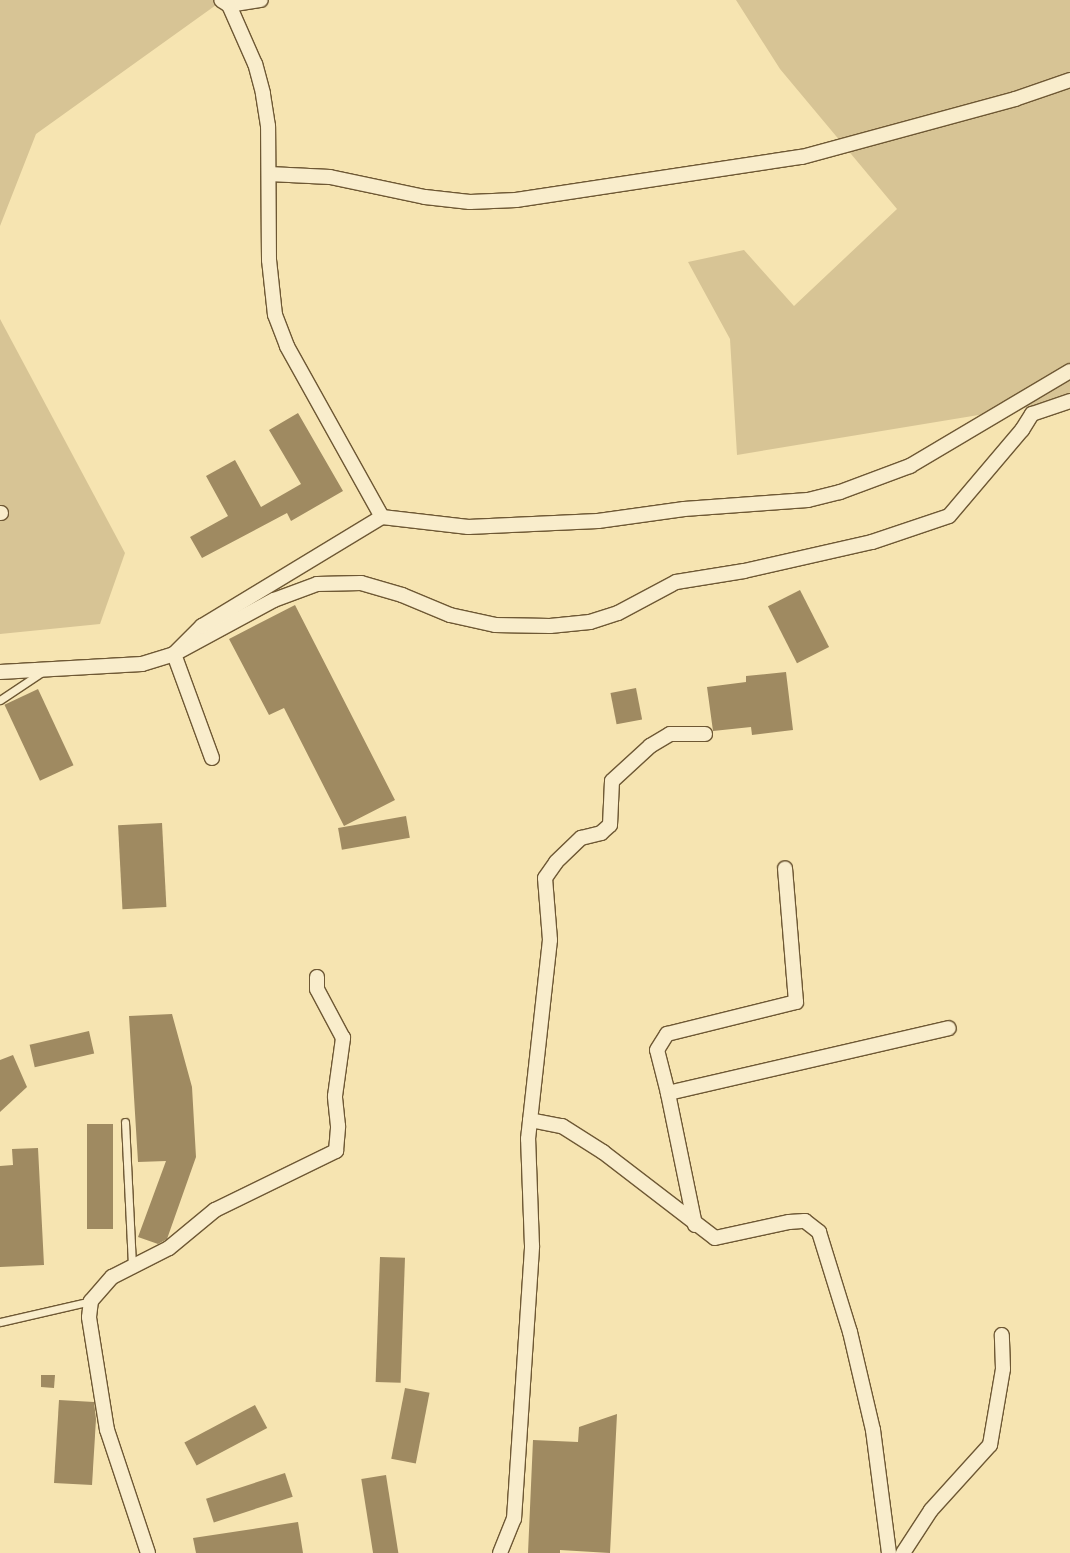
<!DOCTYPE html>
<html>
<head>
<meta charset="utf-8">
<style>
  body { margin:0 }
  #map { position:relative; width:1070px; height:1553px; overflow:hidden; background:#f6e4b1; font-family:"IM FELL DW Pica",serif }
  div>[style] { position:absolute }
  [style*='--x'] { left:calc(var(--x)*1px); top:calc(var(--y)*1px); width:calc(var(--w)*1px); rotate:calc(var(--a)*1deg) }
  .green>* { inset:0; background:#d7c495 }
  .building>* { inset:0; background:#9f8a61; transform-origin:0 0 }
  .roads { filter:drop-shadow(1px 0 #6e5834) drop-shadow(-1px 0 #6e5834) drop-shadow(0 1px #6e5834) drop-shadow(0 -1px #6e5834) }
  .lane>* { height:7px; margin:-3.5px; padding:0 3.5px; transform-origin:3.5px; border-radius:3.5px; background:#f9edcc }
  .street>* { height:14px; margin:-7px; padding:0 7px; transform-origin:7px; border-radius:7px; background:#f9edcc }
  span { translate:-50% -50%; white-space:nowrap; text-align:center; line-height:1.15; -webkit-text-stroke:4px #f9edcc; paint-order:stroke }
</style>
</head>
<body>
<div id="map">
  <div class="green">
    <div style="clip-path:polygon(0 0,223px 0,36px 134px,0 226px)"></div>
    <div style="clip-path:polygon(736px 0,1070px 0,1070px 400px,737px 455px,730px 339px,688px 262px,744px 250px,794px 306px,897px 209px,780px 69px)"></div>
    <div style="clip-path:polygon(0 319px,125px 553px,100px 624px,0 634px)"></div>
  </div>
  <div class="building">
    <div style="clip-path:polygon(298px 413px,343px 491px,291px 521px,287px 513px,202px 558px,190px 537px,228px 516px,206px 476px,235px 460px,261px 507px,301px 484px,269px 430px)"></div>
    <div style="left:800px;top:590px;width:64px;height:36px;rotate:63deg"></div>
    <div style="clip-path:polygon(295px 605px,395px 800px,344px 826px,284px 708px,269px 715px,229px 639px)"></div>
    <div style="clip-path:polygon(786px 672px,793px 730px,752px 735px,751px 727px,713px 731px,707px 687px,746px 682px,746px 676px)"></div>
    <div style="left:636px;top:688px;width:32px;height:26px;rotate:79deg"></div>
    <div style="left:38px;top:689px;width:84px;height:37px;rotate:65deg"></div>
    <div style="left:406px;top:816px;width:22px;height:69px;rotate:80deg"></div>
    <div style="left:162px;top:823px;width:84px;height:44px;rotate:87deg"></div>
    <div style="clip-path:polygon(172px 1014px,192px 1087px,196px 1157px,167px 1239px,158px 1244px,138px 1237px,166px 1161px,138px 1162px,129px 1016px)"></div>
    <div style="left:89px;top:1031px;width:23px;height:61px;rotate:77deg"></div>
    <div style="clip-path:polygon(13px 1055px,27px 1087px,0 1112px,0 1060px)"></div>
    <div style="left:87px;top:1124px;width:26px;height:105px"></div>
    <div style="clip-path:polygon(38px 1148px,44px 1265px,0 1267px,0 1166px,13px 1165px,12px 1149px)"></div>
    <div style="left:380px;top:1257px;width:25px;height:125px;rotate:2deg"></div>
    <div style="clip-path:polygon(41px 1375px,55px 1375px,54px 1388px,41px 1387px)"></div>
    <div style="left:405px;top:1388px;width:25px;height:72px;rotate:11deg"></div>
    <div style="clip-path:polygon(59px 1400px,94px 1402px,96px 1419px,92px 1485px,54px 1483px)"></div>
    <div style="left:255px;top:1405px;width:26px;height:80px;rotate:62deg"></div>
    <div style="clip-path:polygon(617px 1414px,610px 1553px,560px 1550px,560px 1553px,528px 1553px,533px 1440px,578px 1442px,579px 1427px)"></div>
    <div style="left:285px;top:1473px;width:25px;height:83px;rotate:72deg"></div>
    <div style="left:386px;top:1475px;width:79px;height:25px;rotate:81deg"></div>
    <div style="clip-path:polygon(298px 1522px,303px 1553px,196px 1553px,193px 1538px)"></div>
  </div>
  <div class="roads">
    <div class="lane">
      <div style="--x:0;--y:700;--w:50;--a:-33.7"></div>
      <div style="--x:125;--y:1122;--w:145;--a:87.2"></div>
      <div style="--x:0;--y:1322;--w:93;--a:-13"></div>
    </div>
    <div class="street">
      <div style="--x:229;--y:5;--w:32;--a:-9"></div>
      <div style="--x:269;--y:174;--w:61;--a:2.8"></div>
      <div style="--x:330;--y:177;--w:97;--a:11.9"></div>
      <div style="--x:425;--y:197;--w:45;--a:6.3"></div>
      <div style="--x:470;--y:202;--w:46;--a:-2.5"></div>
      <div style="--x:516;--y:200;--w:289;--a:-8.6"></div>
      <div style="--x:802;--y:157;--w:221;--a:-15.2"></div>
      <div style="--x:1015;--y:99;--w:58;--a:-19.1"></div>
      <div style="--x:0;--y:513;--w:1;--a:0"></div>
      <div style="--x:382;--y:517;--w:87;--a:6.6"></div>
      <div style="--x:468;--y:527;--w:130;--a:-2.6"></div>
      <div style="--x:598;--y:521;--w:87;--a:-7.9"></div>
      <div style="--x:684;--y:509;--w:124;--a:-4.2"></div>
      <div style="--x:808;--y:500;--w:33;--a:-14"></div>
      <div style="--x:840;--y:492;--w:75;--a:-20.4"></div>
      <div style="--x:910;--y:466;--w:186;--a:-30.7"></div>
      <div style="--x:0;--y:672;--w:142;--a:-3.2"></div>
      <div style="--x:142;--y:664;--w:34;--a:-17"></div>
      <div style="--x:174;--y:654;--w:114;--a:-28.4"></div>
      <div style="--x:274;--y:600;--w:46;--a:-20.4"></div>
      <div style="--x:317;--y:584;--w:44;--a:-1.3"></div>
      <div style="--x:361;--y:583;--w:43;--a:16.3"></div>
      <div style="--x:402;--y:595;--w:52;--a:22.6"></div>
      <div style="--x:450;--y:615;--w:46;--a:12.5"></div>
      <div style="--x:495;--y:625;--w:55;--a:1"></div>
      <div style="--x:550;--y:626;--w:40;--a:-5.7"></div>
      <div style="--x:590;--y:622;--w:29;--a:-18"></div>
      <div style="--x:618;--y:613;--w:66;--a:-28.1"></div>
      <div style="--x:676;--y:582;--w:69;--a:-9.2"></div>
      <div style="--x:744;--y:571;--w:131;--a:-12.8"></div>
      <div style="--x:872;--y:542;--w:81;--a:-18.7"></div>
      <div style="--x:949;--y:516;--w:113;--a:-49.7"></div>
      <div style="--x:1022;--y:430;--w:19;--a:-58"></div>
      <div style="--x:1032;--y:414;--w:40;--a:-18.9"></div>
      <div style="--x:212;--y:758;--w:111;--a:-110.1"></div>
      <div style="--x:174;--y:654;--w:40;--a:-45"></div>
      <div style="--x:202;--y:626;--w:210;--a:-31.2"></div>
      <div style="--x:382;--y:517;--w:196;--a:-119.1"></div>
      <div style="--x:287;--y:346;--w:33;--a:-111"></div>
      <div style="--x:275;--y:315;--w:55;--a:-96.2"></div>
      <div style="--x:269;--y:260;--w:134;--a:-90.4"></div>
      <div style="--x:268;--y:126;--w:33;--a:-99"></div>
      <div style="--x:263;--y:93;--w:30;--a:-105"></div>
      <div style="--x:255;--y:64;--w:64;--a:-113.8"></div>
      <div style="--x:229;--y:5;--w:9;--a:-148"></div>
      <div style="--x:668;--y:1093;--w:44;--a:-104.3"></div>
      <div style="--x:657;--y:1050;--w:19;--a:-58"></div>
      <div style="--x:667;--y:1034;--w:133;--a:-13.9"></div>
      <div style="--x:796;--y:1002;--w:134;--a:-94.7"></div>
      <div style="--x:530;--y:1120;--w:33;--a:11"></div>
      <div style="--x:562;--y:1126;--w:49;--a:32.4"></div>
      <div style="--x:603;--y:1152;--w:141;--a:37.5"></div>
      <div style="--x:715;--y:1238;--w:76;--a:-12.2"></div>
      <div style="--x:789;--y:1222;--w:16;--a:-4"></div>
      <div style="--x:805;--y:1221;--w:18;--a:38"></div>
      <div style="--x:819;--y:1232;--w:105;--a:72.8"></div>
      <div style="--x:850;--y:1332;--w:101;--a:76.8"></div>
      <div style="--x:873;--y:1430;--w:124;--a:82.6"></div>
      <div style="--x:695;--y:1225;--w:135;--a:-101.6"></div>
      <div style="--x:668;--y:1093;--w:288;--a:-13"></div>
      <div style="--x:148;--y:1553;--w:130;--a:-108.4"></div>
      <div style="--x:107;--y:1430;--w:114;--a:-99.1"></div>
      <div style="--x:89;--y:1317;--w:16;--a:-83"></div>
      <div style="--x:91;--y:1301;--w:32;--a:-49"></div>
      <div style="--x:112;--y:1277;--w:64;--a:-27"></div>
      <div style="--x:169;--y:1248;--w:60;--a:-39.6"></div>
      <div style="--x:215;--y:1210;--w:135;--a:-26"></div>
      <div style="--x:336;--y:1151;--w:25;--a:-85"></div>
      <div style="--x:338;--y:1126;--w:30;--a:-96"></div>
      <div style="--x:335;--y:1096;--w:59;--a:-82.1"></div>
      <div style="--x:343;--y:1038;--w:55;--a:-118"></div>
      <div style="--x:317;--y:989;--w:12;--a:-90"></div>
      <div style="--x:500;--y:1553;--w:37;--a:-68"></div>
      <div style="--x:514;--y:1519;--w:274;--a:-86.2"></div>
      <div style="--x:532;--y:1246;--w:107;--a:-92.1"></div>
      <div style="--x:528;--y:1139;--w:200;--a:-83.7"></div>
      <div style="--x:550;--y:940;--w:62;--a:-94.6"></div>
      <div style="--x:545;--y:878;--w:19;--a:-55"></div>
      <div style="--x:556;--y:862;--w:35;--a:-44"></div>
      <div style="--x:581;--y:838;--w:21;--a:-14"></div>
      <div style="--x:601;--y:833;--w:12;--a:-42"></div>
      <div style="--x:610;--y:825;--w:44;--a:-87.4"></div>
      <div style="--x:612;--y:781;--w:52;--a:-42.6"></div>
      <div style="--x:650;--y:746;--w:23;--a:-31"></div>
      <div style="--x:670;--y:734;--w:35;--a:0"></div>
      <div style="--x:903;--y:1553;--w:51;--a:-56.9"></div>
      <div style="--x:931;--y:1510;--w:88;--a:-47.8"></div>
      <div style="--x:990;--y:1445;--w:77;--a:-80.3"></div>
      <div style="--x:1003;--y:1369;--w:34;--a:-92"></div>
    </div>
  </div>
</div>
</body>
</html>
